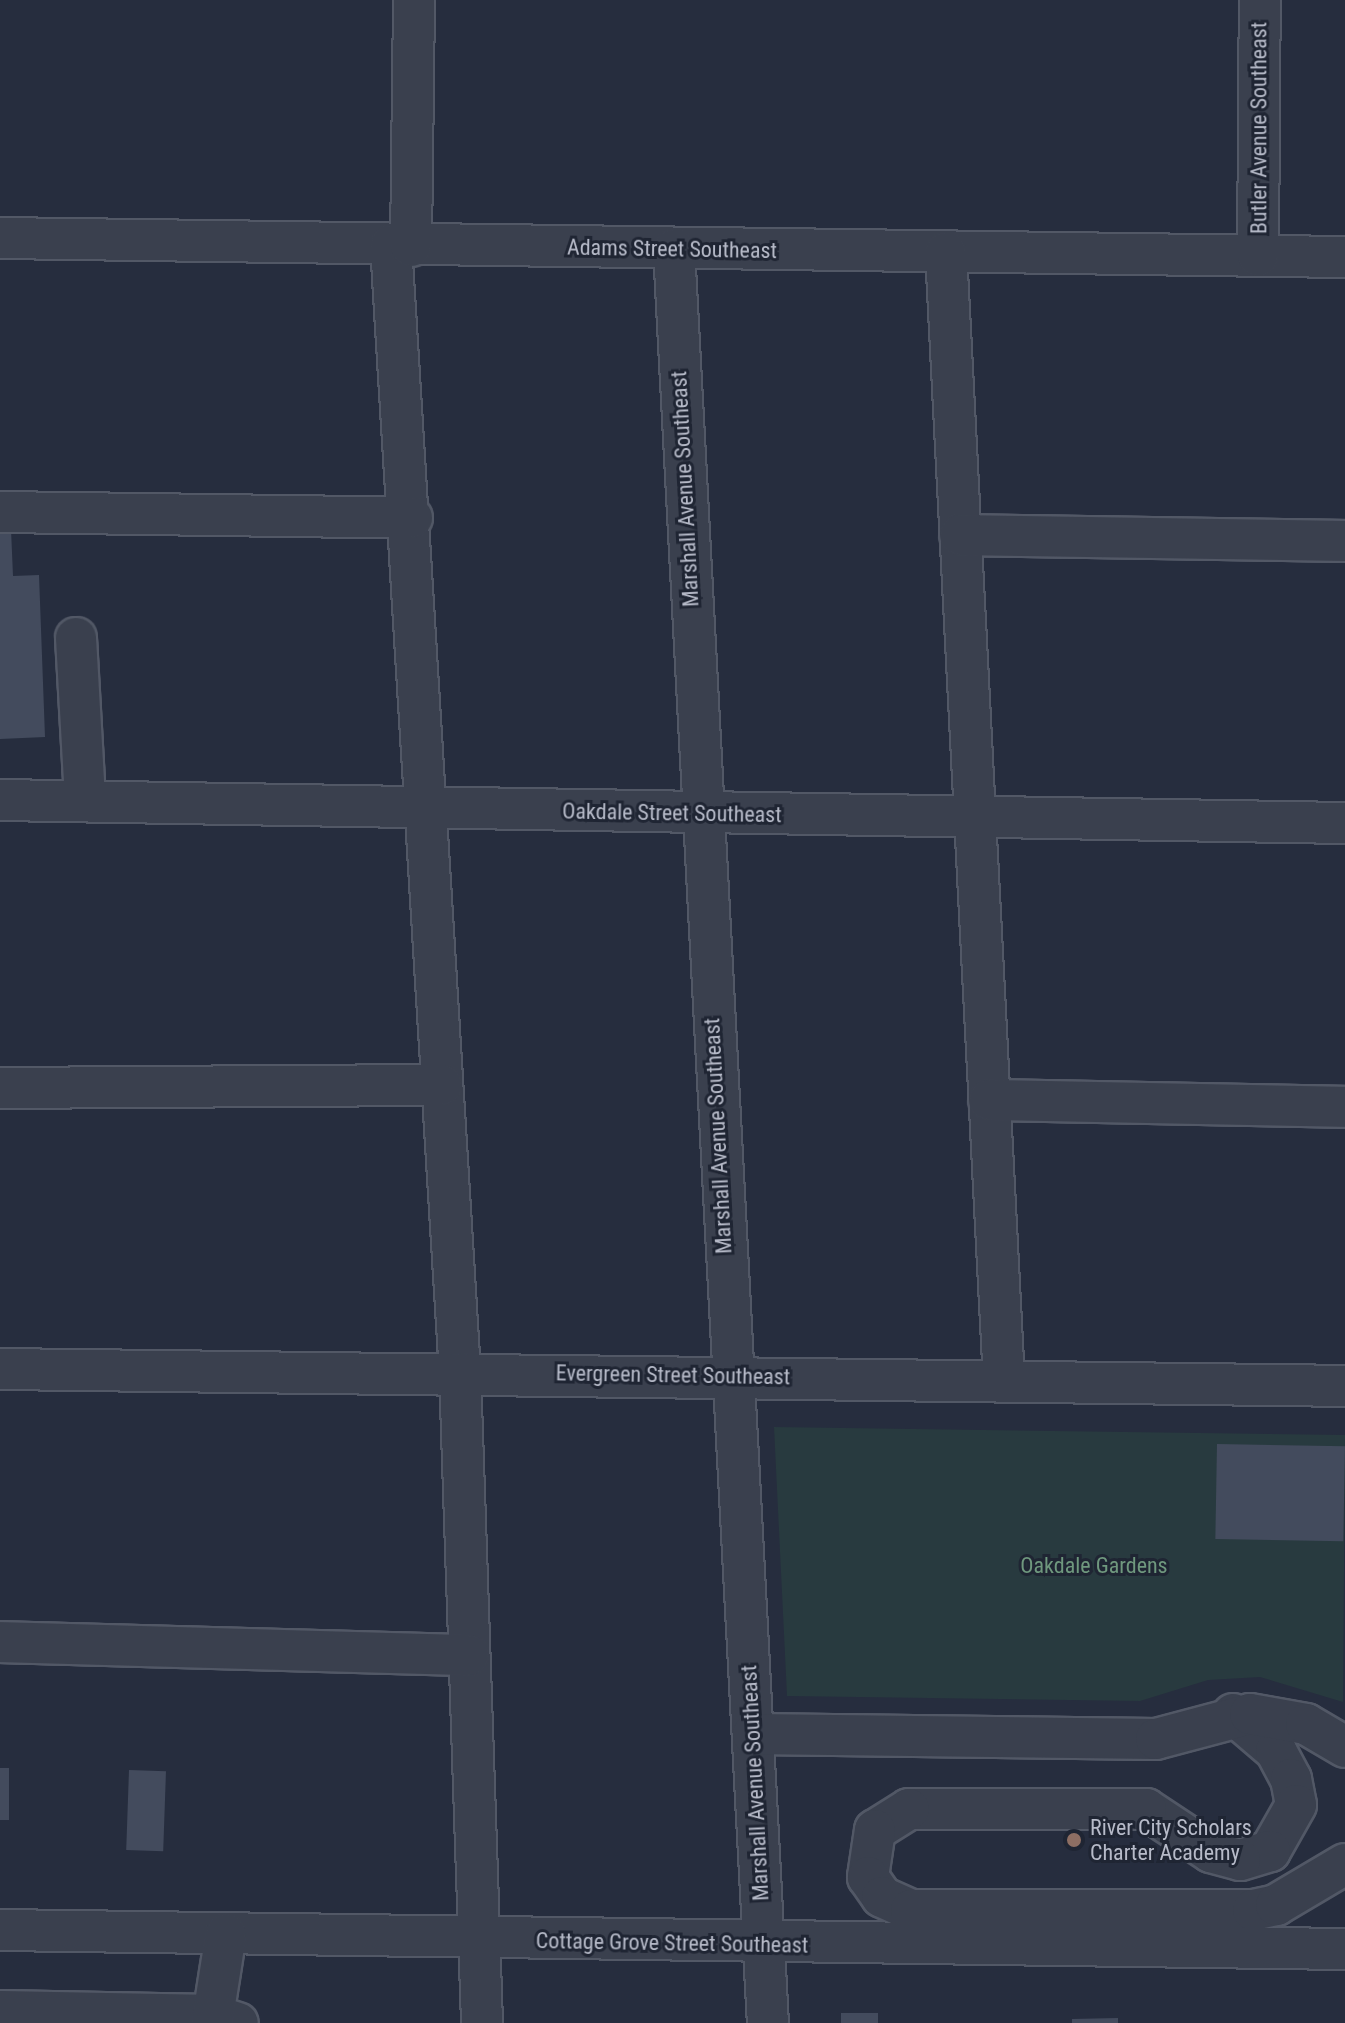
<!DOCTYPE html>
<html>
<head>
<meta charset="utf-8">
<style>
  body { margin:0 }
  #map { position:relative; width:1345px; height:2023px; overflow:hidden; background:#262d3e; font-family:"Roboto Condensed",sans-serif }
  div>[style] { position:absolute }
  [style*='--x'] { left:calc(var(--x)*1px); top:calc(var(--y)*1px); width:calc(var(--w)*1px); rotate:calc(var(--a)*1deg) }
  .green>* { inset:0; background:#283a3f }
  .building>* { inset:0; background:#434b5d; transform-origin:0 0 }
  .roads { filter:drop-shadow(2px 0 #525866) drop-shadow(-2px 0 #525866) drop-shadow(0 2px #525866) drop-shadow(0 -2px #525866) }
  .minor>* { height:40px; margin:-20px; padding:0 20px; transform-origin:20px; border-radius:20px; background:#3a404e }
  .dots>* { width:22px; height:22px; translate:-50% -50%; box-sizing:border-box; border:4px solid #1f2533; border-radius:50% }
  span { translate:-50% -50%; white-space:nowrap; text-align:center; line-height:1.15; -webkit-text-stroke:6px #1f2533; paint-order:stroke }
  .street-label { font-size:22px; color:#b7bbc9 }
  .park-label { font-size:22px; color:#6f987e }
  .poi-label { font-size:22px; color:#b7bbc9 }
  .left { translate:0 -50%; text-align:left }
</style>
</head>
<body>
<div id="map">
  <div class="green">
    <div style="clip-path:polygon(774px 1427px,1345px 1435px,1343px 1702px,1260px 1677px,1208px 1680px,1140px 1701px,787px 1696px)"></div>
  </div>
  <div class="building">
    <div style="clip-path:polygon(0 529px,11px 529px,13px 576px,39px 575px,45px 737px,0 739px)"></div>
    <div style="left:1217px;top:1444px;width:128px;height:95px;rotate:1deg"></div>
    <div style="left:0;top:1768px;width:9px;height:52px"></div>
    <div style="left:129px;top:1770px;width:37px;height:80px;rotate:2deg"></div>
    <div style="left:841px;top:2013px;width:37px;height:10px"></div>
    <div style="clip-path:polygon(1118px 2018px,1118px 2023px,1072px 2023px,1072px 2019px)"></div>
  </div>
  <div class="roads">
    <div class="minor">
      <div style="--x:0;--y:238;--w:1345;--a:0.81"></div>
      <div style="--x:391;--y:245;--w:1130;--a:86.5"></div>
      <div style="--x:460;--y:1373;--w:650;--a:88.06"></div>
      <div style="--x:411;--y:246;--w:246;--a:-89.3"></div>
      <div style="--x:674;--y:249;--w:1776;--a:86.97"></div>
      <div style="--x:946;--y:252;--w:1129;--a:87.06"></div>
      <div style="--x:1258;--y:256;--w:256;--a:-89.6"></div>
      <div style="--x:0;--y:512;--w:412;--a:0.8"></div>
      <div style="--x:960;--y:535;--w:385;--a:0.9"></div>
      <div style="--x:76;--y:638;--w:162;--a:86.8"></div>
      <div style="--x:0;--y:800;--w:1345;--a:0.98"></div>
      <div style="--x:0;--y:1088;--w:442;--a:-0.4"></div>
      <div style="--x:989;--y:1100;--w:356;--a:1.1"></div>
      <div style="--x:0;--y:1369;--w:1345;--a:0.72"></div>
      <div style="--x:0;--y:1642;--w:469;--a:1.6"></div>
      <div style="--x:1233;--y:1714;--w:57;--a:40.7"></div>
      <div style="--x:1276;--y:1751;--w:32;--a:62"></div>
      <div style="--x:1291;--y:1779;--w:26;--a:79"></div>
      <div style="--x:1296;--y:1805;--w:53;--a:119.5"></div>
      <div style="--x:1270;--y:1851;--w:31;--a:163"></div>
      <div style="--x:1240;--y:1860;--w:30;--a:-165"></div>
      <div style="--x:1211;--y:1852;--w:78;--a:-146.5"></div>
      <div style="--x:1146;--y:1809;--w:237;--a:180"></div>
      <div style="--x:909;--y:1809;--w:40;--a:148"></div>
      <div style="--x:875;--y:1830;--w:48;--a:98.5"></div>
      <div style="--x:868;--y:1877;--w:24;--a:55"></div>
      <div style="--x:882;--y:1897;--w:32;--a:24"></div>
      <div style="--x:911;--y:1910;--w:342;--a:0"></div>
      <div style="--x:1253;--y:1910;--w:24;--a:-12"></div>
      <div style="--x:1276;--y:1905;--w:80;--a:-30.7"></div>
      <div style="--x:753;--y:1734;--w:403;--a:0.7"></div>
      <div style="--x:1156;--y:1739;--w:97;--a:-14.9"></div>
      <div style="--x:1250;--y:1714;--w:57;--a:10.1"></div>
      <div style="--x:1306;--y:1724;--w:45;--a:30.5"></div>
      <div style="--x:0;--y:1930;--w:1345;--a:0.81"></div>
      <div style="--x:0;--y:2011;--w:213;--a:1.1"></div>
      <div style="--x:213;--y:2015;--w:26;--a:18"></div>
      <div style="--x:212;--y:2023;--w:90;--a:-81.1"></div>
    </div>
  </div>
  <div class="dots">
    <div style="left:1074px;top:1840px;background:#8d6e63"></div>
  </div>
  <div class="street-label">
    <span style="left:1259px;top:128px;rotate:-90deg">Butler Avenue Southeast</span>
    <span style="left:672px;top:249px;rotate:1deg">Adams Street Southeast</span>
    <span style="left:685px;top:489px;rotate:-93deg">Marshall Avenue Southeast</span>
    <span style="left:672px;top:813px;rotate:1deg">Oakdale Street Southeast</span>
    <span style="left:718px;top:1136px;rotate:-93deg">Marshall Avenue Southeast</span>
    <span style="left:673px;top:1375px;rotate:1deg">Evergreen Street Southeast</span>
    <span style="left:755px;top:1783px;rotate:-93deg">Marshall Avenue Southeast</span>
    <span style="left:672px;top:1943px;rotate:1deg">Cottage Grove Street Southeast</span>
  </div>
  <div class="park-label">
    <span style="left:1094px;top:1566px">Oakdale Gardens</span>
  </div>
  <div class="poi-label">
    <span class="left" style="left:1090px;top:1840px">River City Scholars<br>Charter Academy</span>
  </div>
</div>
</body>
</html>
